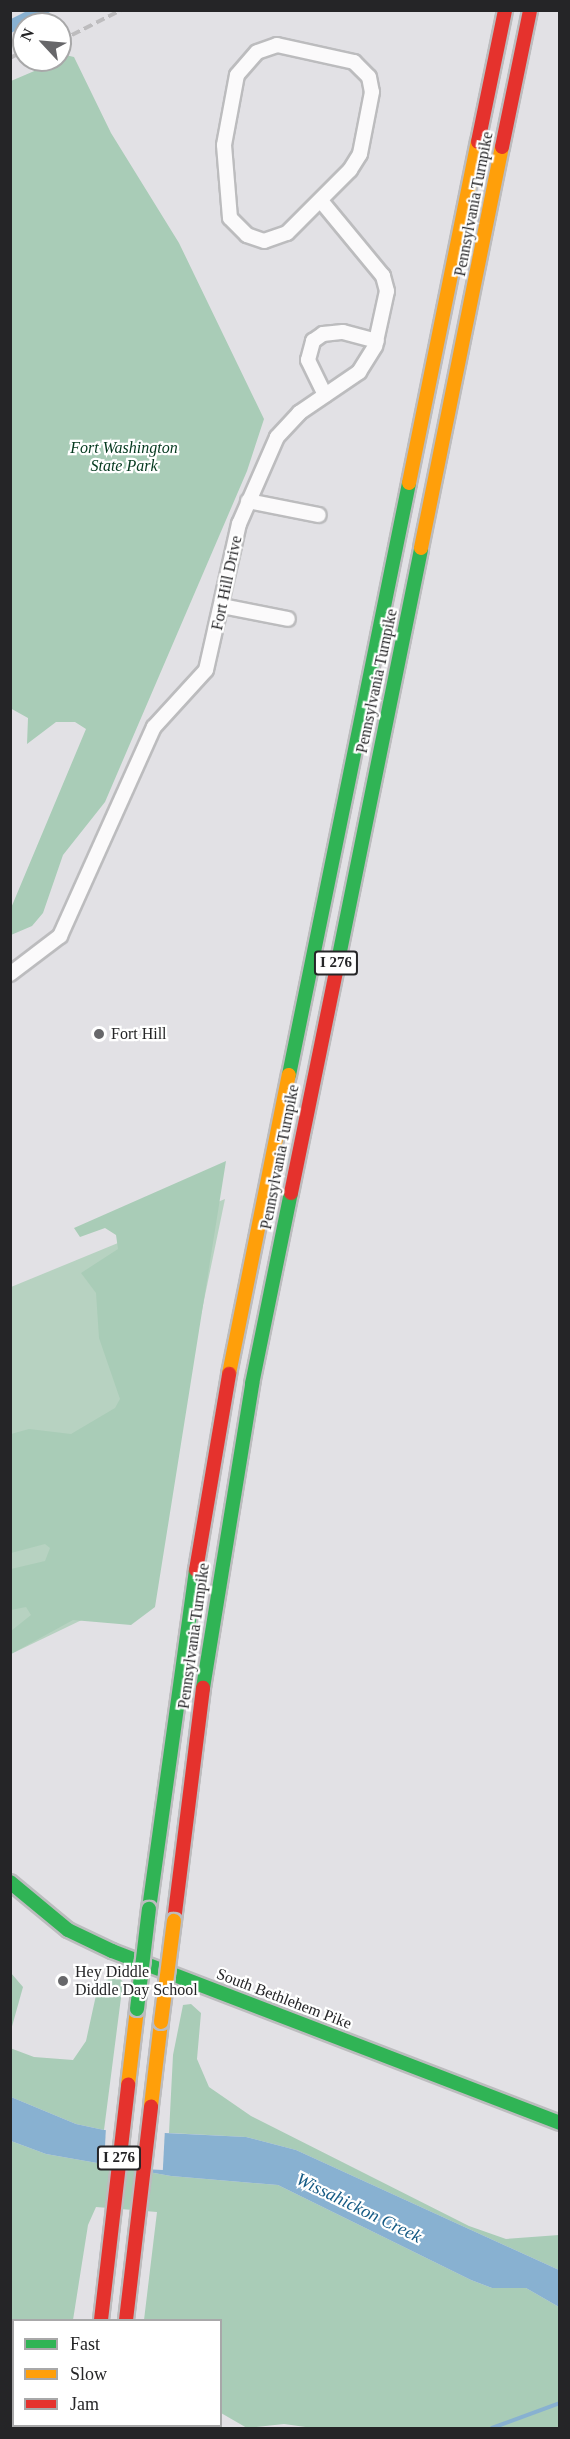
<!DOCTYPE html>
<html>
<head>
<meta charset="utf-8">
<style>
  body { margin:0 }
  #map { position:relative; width:570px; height:2439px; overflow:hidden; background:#e2e1e5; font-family:"Times New Roman",serif }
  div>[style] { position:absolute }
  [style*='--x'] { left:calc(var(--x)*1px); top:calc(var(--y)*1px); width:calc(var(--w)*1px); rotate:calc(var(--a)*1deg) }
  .green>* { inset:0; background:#b7d2c1 }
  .forest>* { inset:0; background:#a9ccb7 }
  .water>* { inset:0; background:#88b1d1 }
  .pier>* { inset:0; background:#e2e1e5; transform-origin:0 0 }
  .stream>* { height:4px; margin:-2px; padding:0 2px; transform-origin:2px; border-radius:2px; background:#88b1d1 }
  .roads { filter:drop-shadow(2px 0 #bcbcbe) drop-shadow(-2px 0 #bcbcbe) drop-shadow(0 2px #bcbcbe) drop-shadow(0 -2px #bcbcbe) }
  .street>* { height:14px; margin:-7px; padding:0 7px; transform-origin:7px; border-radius:7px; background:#fbfafb }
  .fast>* { height:14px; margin:-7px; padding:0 7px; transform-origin:7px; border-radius:7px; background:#30b455 }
  .slow>* { height:14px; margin:-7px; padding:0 7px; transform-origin:7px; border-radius:7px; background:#ff9f0a }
  .jam>* { height:14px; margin:-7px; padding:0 7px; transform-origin:7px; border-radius:7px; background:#e5322d }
  .rail>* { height:4px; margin-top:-2px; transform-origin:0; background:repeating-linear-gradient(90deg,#bdbcbe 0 9px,transparent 0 13.5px) }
  .bridges { filter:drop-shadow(2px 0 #bcbcbe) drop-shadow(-2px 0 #bcbcbe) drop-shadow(0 2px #bcbcbe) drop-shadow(0 -2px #bcbcbe) }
  .fast-bridge>* { height:14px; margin:-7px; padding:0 7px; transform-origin:7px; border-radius:7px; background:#30b455 }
  .slow-bridge>* { height:14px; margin:-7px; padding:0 7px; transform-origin:7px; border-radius:7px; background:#ff9f0a }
  .dots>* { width:16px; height:16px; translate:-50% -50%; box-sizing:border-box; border:3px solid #fff; border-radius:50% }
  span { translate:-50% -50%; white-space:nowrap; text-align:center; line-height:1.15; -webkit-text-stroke:4.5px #fff; paint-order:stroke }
  .shield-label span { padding:2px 4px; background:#fff; border:2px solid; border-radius:4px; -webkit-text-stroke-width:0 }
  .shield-label { font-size:15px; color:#252527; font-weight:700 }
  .street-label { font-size:16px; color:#252527 }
  .park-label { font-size:16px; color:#03381d; font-style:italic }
  .poi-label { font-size:16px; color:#252527 }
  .left { translate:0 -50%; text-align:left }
  .water-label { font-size:18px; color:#145a84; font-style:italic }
  .frame { position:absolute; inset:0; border:12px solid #252527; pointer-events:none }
  .legend { position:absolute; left:12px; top:2319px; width:210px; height:108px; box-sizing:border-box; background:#fff; border:2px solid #a8a8a9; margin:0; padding:8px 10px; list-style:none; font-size:18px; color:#252527 }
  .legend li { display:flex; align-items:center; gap:12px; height:30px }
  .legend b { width:30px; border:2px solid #a8a8a9 }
  .north { position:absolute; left:12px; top:12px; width:60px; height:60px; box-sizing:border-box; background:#fff; border:2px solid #a8a8a9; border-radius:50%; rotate:296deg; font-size:16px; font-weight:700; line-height:24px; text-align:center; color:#252527 }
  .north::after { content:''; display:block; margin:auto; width:21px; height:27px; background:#67676a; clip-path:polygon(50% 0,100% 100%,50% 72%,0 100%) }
</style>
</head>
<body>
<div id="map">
  <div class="green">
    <div style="clip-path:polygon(225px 1199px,186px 1387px,90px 1616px,11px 1654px,11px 1287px)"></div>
  </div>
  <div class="forest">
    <div style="clip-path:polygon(61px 54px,74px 57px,111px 133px,179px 243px,264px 419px,247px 471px,105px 802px,63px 855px,43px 913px,32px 926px,11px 935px,11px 908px,86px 729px,75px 722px,56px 722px,27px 744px,28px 718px,10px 708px,11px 81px,60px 60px)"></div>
    <div style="clip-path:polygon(226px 1161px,155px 1607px,131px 1625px,73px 1620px,11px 1654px,11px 1631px,31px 1615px,26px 1607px,11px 1610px,11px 1569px,45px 1561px,50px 1548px,45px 1544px,11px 1553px,11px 1434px,29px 1429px,71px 1434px,115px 1408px,120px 1399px,99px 1338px,96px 1293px,81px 1273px,118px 1249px,116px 1235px,105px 1228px,80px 1237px,74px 1228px)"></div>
    <div style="clip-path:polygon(11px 1973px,23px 1987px,11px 2030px)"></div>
    <div style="clip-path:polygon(116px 1974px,123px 1982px,104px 2130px,76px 2124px,11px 2097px,10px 2048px,34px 2057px,73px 2060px,86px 2041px,98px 1986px)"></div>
    <div style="clip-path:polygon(191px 2004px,201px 2013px,197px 2059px,209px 2087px,251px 2116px,469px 2226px,506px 2239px,559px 2235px,559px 2270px,296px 2150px,246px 2137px,169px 2133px,173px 2055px,183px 2005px)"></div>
    <div style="clip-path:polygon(11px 2141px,46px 2154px,171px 2176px,278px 2185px,471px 2280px,492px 2288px,526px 2288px,559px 2307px,559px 2428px,313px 2428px,284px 2424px,247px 2428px,221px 2413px,220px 2320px,144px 2320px,157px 2212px,96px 2207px,88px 2225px,73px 2320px,14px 2320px,14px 2426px,63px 2428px,11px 2428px)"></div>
  </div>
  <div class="water">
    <div style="clip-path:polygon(27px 11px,52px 11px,11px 33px,11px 19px)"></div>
    <div style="clip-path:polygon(11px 2097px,76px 2124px,104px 2130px,246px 2137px,296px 2150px,559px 2270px,559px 2307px,526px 2288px,492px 2288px,471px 2280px,278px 2185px,171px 2176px,46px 2154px,11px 2141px)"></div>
  </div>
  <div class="pier">
    <div style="left:106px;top:2127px;width:59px;height:40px;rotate:3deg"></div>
  </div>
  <div class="stream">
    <div style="--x:492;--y:2428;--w:72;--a:-20.2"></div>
  </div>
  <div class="roads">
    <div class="street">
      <div style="--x:277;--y:45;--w:79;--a:12.4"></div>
      <div style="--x:354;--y:62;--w:21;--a:45"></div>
      <div style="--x:369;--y:77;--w:15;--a:79"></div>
      <div style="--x:372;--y:92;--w:63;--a:101"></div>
      <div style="--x:360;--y:154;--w:19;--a:122"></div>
      <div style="--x:350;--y:170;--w:89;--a:135"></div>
      <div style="--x:287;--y:233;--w:24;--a:161"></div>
      <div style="--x:264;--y:241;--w:18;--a:-161"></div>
      <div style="--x:247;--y:235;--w:24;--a:-135"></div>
      <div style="--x:230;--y:218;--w:73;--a:-94.7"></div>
      <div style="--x:224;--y:145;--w:71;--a:-79.5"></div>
      <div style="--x:237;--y:75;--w:30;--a:-49"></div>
      <div style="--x:257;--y:52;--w:21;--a:-19"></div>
      <div style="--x:325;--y:395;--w:39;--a:-116"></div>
      <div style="--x:308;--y:360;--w:20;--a:-75"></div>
      <div style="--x:313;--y:341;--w:12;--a:-35"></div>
      <div style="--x:323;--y:334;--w:20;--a:-6"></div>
      <div style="--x:343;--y:332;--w:35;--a:15"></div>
      <div style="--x:248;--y:501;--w:72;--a:11.2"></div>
      <div style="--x:222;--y:606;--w:67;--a:11.1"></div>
      <div style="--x:10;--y:974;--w:63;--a:-37.2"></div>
      <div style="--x:60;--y:936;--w:229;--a:-65.8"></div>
      <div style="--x:154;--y:727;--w:77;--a:-47.6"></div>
      <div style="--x:206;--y:670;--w:150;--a:-77.3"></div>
      <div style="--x:239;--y:524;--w:95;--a:-66.4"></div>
      <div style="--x:277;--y:437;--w:33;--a:-47"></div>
      <div style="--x:299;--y:413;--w:73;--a:-34.3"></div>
      <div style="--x:359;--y:372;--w:31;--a:-58"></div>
      <div style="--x:375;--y:346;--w:56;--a:-77.7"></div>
      <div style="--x:387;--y:291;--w:16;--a:-105"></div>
      <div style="--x:383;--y:276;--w:96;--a:-129.5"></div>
    </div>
    <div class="fast">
      <div style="--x:336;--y:971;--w:431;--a:-78.6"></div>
      <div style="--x:289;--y:1075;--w:604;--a:-78.54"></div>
      <div style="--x:203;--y:1688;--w:308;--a:-80.8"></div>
      <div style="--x:252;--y:1384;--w:195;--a:-78.5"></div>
      <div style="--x:10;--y:1882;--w:75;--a:39.6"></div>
      <div style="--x:68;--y:1930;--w:49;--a:25.5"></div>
      <div style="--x:112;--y:1951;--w:480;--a:21"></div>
      <div style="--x:149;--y:1909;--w:342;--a:-82.1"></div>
      <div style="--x:114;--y:2426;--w:2;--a:90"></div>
    </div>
    <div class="slow">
      <div style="--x:409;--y:483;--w:348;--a:-78.6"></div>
      <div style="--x:421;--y:548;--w:409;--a:-78.6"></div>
      <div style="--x:229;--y:1374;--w:305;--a:-78.7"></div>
      <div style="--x:128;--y:2085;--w:77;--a:-83.2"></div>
      <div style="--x:151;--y:2106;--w:85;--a:-83.2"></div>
      <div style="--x:88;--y:2428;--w:2;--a:-63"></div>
    </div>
    <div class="jam">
      <div style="--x:478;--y:142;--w:135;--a:-78.4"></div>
      <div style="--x:502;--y:147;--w:140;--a:-78.4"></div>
      <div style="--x:291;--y:1193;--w:227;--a:-78.5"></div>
      <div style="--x:196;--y:1570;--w:199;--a:-80.4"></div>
      <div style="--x:174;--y:1921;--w:235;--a:-82.9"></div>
      <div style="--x:101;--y:2320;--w:237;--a:-83.4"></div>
      <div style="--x:126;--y:2320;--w:215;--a:-83.3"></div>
    </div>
  </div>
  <div class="rail">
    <div style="--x:60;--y:41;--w:68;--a:-26.9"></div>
    <div style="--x:10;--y:58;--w:16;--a:-27"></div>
  </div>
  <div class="bridges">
    <div class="fast-bridge">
      <div style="--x:137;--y:2009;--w:101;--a:-83.2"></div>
    </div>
    <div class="slow-bridge">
      <div style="--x:161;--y:2022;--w:102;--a:-82.7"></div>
    </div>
  </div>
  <div class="dots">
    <div style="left:99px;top:1034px;background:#67676a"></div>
    <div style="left:63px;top:1981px;background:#67676a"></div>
  </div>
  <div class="shield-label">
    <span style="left:336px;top:963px">I 276</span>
    <span style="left:119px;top:2158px">I 276</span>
  </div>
  <div class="street-label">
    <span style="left:474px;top:204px;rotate:-79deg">Pennsylvania Turnpike</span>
    <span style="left:227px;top:583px;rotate:-78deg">Fort Hill Drive</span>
    <span style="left:377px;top:681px;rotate:-78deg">Pennsylvania Turnpike</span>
    <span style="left:280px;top:1157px;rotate:-79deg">Pennsylvania Turnpike</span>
    <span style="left:194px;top:1636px;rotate:-82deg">Pennsylvania Turnpike</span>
    <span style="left:284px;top:1999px;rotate:21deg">South Bethlehem Pike</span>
  </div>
  <div class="park-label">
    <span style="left:124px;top:457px">Fort Washington<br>State Park</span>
  </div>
  <div class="poi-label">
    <span class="left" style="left:111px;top:1034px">Fort Hill</span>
    <span class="left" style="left:75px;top:1981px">Hey Diddle<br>Diddle Day School</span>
  </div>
  <div class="water-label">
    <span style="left:359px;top:2208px;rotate:26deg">Wissahickon Creek</span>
  </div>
  <div class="frame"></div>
  <ul class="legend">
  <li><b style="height:8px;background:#30b455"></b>Fast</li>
  <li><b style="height:8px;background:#ff9f0a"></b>Slow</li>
  <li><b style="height:8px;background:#e5322d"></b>Jam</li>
  </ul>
  <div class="north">N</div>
</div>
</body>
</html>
